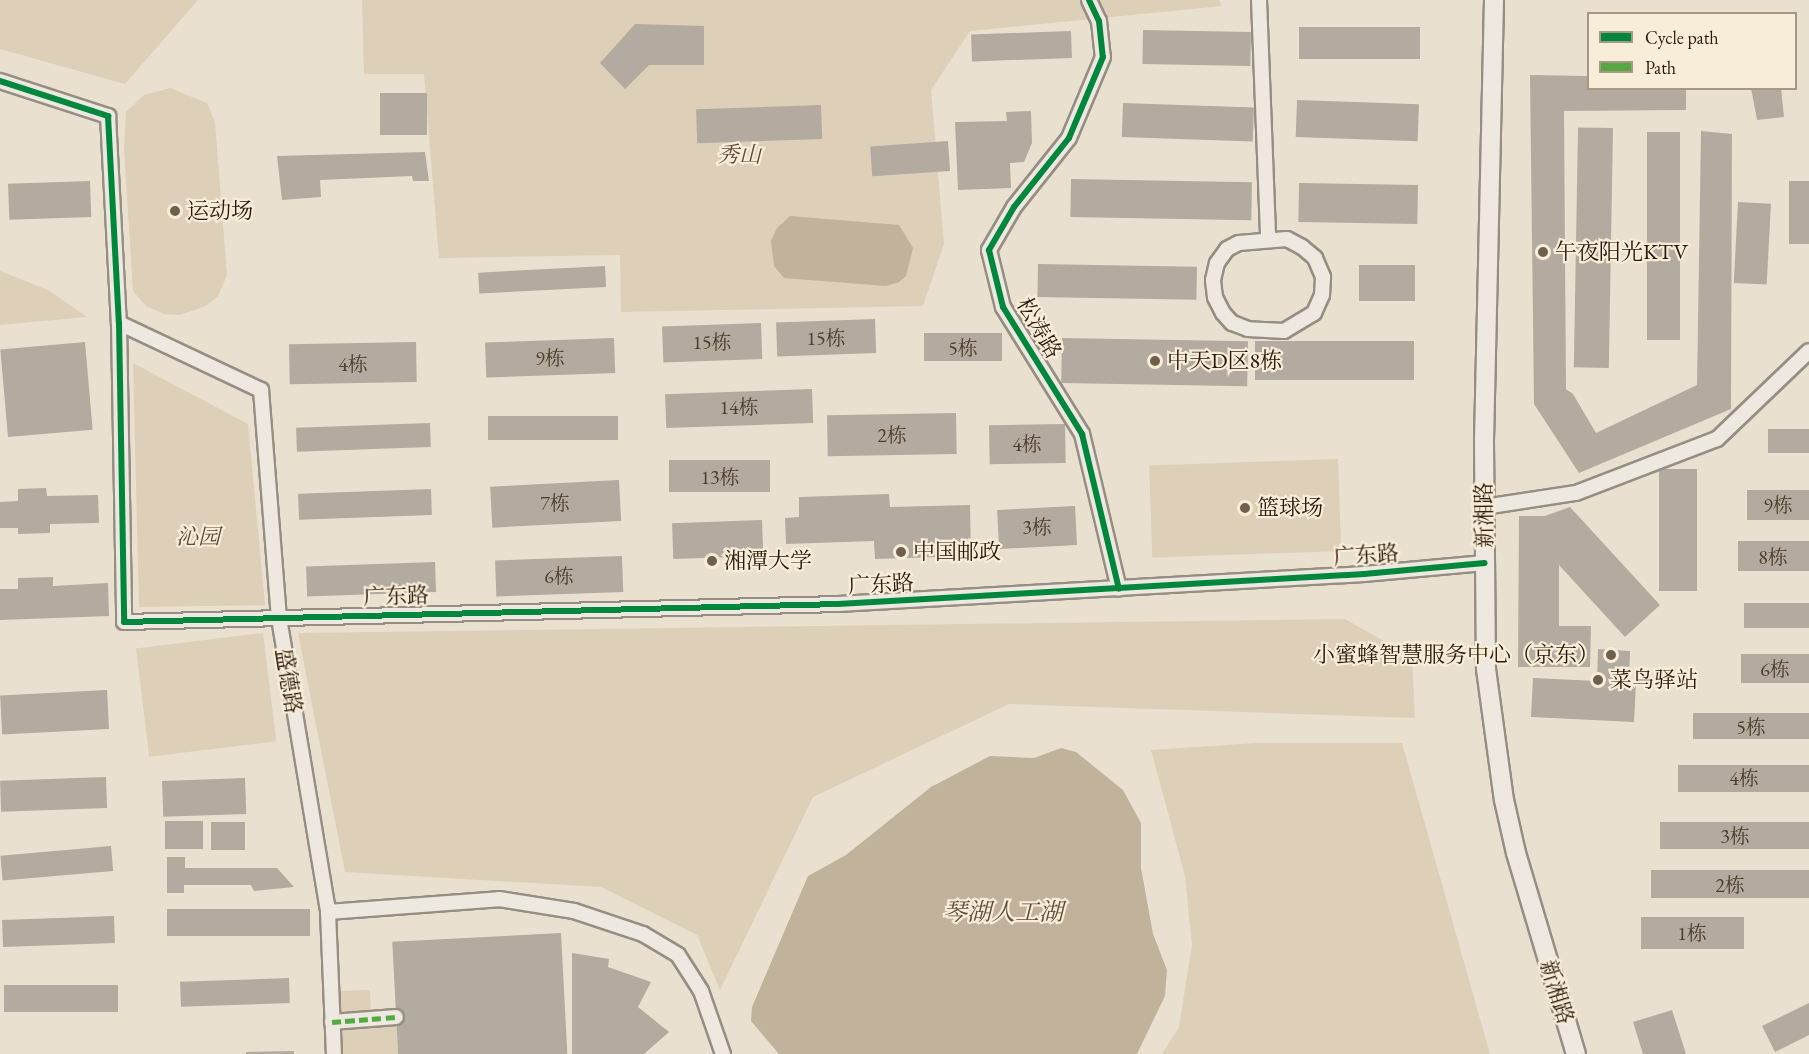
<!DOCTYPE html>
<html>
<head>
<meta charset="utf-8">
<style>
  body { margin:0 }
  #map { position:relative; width:1809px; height:1054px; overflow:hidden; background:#eae0d0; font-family:"EB Garamond","Noto Serif SC",serif }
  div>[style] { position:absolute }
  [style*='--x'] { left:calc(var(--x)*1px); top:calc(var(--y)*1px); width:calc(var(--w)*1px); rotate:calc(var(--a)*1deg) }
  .green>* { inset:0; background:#ddcfb8; transform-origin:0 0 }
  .water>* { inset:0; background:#c1b29b }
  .building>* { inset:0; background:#b3aba0; transform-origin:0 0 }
  .roads { filter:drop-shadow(2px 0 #968e82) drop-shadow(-2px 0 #968e82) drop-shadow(0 2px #968e82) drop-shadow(0 -2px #968e82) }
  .street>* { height:14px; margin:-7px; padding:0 7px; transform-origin:7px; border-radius:7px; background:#ede8e0 }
  .secondary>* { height:18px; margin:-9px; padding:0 9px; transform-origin:9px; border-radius:9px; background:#ede8e0 }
  .quiet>* { height:4.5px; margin-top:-2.25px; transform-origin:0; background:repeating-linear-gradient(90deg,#54a941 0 9px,transparent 0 13.5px) }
  .cycleway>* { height:6px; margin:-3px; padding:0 3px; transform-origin:3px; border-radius:3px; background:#00873e }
  .dots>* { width:16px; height:16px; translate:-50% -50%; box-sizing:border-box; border:3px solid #f8edd9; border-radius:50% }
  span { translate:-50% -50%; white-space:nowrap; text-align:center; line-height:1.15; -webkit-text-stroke:4.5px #f8edd9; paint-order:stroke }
  .number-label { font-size:20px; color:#4e3e2d }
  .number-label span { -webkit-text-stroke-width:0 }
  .park-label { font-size:22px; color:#5f4b36; font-style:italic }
  .poi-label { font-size:22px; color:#2d1907 }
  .left { translate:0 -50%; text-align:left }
  .right { translate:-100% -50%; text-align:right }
  .street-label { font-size:22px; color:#2d1907 }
  .water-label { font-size:24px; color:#614e39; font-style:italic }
  .legend { position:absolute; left:1587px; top:12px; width:210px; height:78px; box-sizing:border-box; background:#f8edd9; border:2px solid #a79885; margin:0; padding:8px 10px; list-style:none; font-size:18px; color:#2d1907 }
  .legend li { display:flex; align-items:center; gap:12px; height:30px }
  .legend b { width:30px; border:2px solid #a79885 }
</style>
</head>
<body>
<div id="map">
  <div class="green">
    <div style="clip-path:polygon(0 0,198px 0,125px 84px,0 49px)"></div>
    <div style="clip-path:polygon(362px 0,1219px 0,1222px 6px,970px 31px,931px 90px,944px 244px,923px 306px,621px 312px,620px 255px,439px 258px,424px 74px,364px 74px)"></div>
    <div style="clip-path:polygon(170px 88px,207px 103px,215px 122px,227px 275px,218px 296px,206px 306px,180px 315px,164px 314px,146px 306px,133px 291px,124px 148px,126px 112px,144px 95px)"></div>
    <div style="clip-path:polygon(0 271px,48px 290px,87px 317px,0 325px)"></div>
    <div style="clip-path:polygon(133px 363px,248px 424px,265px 605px,139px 607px)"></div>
    <div style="left:1338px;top:459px;width:92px;height:189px;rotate:88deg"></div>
    <div style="clip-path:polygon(1345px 619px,1412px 657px,1415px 718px,1009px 704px,813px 797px,720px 990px,697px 935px,601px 887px,345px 872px,298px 633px)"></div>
    <div style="left:263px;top:633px;width:109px;height:128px;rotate:83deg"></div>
    <div style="clip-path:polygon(1256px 743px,1402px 743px,1490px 1054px,1162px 1054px,1179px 1027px,1192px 945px,1185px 876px,1151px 750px)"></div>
    <div style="clip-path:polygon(370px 990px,371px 1019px,396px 1017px,398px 1054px,342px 1054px,338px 991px)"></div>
  </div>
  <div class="water">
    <div style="clip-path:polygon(790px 216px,899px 225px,913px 248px,906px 276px,899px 282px,886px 286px,784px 278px,774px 266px,771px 241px,777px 228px)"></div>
    <div style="clip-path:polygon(1061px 748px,1076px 752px,1123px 790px,1141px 823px,1141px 868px,1153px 934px,1167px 970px,1165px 996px,1137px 1054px,779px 1054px,751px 1021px,752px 1007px,808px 876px,846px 855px,931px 787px,990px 756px,1034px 758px)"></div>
  </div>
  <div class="building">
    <div style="clip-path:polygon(635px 24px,704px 26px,704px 65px,649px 65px,625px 89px,600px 63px)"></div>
    <div style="left:1299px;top:27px;width:121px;height:32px"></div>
    <div style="left:1143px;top:30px;width:108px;height:34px;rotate:1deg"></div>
    <div style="left:1071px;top:31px;width:27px;height:100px;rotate:88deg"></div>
    <div style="clip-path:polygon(1530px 75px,1588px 76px,1588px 88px,1686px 88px,1686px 110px,1564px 111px,1566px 389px,1573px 394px,1596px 433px,1697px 385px,1701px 131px,1732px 134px,1731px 409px,1579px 473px,1534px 404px)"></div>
    <div style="clip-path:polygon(1751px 88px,1781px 88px,1784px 117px,1757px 120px)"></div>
    <div style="left:380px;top:93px;width:47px;height:42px"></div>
    <div style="left:1297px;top:100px;width:122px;height:37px;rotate:2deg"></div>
    <div style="left:1123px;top:103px;width:131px;height:34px;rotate:2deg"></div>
    <div style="left:821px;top:105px;width:34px;height:125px;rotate:88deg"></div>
    <div style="clip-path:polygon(1031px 111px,1032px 143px,1024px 162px,1010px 163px,1011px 188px,958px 190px,955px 122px,1007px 121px,1006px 112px)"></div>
    <div style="left:1613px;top:128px;width:240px;height:35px;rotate:91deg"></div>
    <div style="left:1647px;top:132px;width:33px;height:208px"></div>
    <div style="left:948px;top:141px;width:30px;height:78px;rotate:86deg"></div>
    <div style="clip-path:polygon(425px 152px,429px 181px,413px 181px,412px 176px,320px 180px,321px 197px,282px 200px,277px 156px)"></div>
    <div style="left:1071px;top:179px;width:181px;height:38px;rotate:1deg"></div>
    <div style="left:90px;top:181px;width:36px;height:82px;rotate:88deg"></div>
    <div style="left:1789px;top:181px;width:20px;height:63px"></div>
    <div style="left:1418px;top:185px;width:39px;height:119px;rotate:91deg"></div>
    <div style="left:1738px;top:202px;width:33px;height:81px;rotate:3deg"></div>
    <div style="left:1038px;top:264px;width:159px;height:33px;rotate:1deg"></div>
    <div style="left:1359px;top:265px;width:56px;height:36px"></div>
    <div style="left:605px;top:266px;width:21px;height:127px;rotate:87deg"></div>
    <div style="left:875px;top:319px;width:34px;height:99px;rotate:88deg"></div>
    <div style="left:761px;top:323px;width:36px;height:99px;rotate:88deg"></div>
    <div style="left:1002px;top:333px;width:28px;height:78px;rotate:90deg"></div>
    <div style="left:614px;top:338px;width:35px;height:129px;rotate:88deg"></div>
    <div style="left:1062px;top:338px;width:186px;height:45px;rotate:1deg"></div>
    <div style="left:1255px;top:341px;width:159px;height:39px"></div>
    <div style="left:85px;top:342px;width:88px;height:85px;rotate:85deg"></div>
    <div style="left:416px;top:342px;width:40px;height:127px;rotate:89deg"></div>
    <div style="left:812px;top:389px;width:34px;height:147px;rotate:88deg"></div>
    <div style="left:956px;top:413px;width:41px;height:129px;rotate:89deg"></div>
    <div style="left:618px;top:416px;width:24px;height:130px;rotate:90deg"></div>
    <div style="left:430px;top:423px;width:24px;height:134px;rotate:88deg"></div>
    <div style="left:1065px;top:424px;width:39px;height:76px;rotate:89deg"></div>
    <div style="left:1768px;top:429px;width:41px;height:24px"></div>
    <div style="left:770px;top:460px;width:32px;height:101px;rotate:90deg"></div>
    <div style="left:1659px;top:469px;width:38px;height:122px"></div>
    <div style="left:619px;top:480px;width:41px;height:129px;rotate:87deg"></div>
    <div style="clip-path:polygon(46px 488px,47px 496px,98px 495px,99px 523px,50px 524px,50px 533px,18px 534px,18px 528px,0 528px,0 502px,18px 501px,18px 489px)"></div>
    <div style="left:431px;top:489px;width:26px;height:133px;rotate:88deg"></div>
    <div style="left:1809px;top:490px;width:30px;height:62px;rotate:90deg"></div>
    <div style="clip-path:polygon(889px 494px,890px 507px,970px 505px,971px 556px,875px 559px,874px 541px,786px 544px,785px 518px,799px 517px,799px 497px)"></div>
    <div style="left:1075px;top:506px;width:39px;height:78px;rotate:87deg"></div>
    <div style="clip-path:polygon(1570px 507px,1660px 605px,1625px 637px,1559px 565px,1559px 626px,1591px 626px,1590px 667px,1518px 667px,1519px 516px,1545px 516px)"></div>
    <div style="left:762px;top:520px;width:36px;height:90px;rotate:88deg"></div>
    <div style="left:1809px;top:541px;width:30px;height:71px;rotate:90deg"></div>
    <div style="left:622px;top:556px;width:36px;height:127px;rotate:88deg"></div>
    <div style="left:435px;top:562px;width:30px;height:129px;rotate:88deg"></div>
    <div style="clip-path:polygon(53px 577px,53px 586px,108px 583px,109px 616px,0 620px,0 589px,18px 589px,18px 578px)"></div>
    <div style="left:1809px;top:603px;width:25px;height:65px;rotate:90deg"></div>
    <div style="clip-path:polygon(1598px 649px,1630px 651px,1629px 681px,1636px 682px,1634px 722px,1531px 717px,1533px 678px,1597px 681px)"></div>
    <div style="left:1809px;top:654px;width:29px;height:68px;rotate:90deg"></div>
    <div style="left:107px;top:690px;width:39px;height:107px;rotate:87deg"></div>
    <div style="left:1809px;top:713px;width:26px;height:116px;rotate:90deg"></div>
    <div style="left:1678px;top:765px;width:131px;height:27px"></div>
    <div style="left:106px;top:777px;width:31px;height:106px;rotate:88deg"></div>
    <div style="left:245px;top:778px;width:36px;height:83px;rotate:88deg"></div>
    <div style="left:165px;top:821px;width:38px;height:28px"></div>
    <div style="left:211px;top:822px;width:34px;height:28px"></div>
    <div style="left:1809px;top:822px;width:27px;height:149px;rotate:90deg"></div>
    <div style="left:111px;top:846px;width:25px;height:111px;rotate:85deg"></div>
    <div style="clip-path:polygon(167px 857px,185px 857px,185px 868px,277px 868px,294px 887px,254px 891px,251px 885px,184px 885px,184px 893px,167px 893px)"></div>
    <div style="left:1809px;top:870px;width:28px;height:158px;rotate:90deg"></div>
    <div style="left:310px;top:909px;width:27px;height:143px;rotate:90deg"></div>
    <div style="left:114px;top:916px;width:27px;height:112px;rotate:88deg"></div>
    <div style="left:1744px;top:917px;width:32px;height:103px;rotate:90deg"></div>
    <div style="left:561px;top:933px;width:121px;height:169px;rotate:87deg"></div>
    <div style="clip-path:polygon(572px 953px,609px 959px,608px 967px,651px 982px,638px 1007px,669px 1032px,644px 1054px,572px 1054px)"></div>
    <div style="left:289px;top:978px;width:25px;height:109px;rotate:88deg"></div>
    <div style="left:118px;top:985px;width:27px;height:114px;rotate:90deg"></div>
    <div style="clip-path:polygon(1809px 1003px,1809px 1035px,1775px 1052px,1762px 1026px)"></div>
    <div style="clip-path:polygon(1672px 1010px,1686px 1054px,1643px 1054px,1633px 1022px)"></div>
    <div style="clip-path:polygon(294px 1051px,294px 1054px,246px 1054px,246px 1052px)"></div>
  </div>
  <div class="roads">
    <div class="street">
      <div style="--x:1089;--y:0;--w:23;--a:65"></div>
      <div style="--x:1099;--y:21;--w:36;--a:84"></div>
      <div style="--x:1103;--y:57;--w:88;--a:112.8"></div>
      <div style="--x:1069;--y:138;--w:88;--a:128.6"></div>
      <div style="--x:1014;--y:207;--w:50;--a:120.2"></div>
      <div style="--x:989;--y:250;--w:59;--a:76.2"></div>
      <div style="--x:1003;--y:307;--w:150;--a:58.1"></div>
      <div style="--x:1082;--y:434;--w:159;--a:76.6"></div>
      <div style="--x:1259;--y:0;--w:239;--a:87.8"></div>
      <div style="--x:0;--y:81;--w:114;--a:18"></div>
      <div style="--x:108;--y:116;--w:207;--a:87"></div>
      <div style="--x:119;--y:323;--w:299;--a:89"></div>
      <div style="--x:124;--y:622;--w:714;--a:-1.44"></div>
      <div style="--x:838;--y:604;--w:527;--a:-3.26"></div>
      <div style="--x:1364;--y:574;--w:121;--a:-5.2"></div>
      <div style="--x:1287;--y:239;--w:17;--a:28"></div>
      <div style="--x:1302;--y:247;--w:17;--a:40"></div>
      <div style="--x:1315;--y:258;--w:21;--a:67"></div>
      <div style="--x:1323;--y:277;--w:18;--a:93"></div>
      <div style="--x:1322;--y:295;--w:20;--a:114"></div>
      <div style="--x:1314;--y:313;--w:35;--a:149"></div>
      <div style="--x:1284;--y:331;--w:36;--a:-177"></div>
      <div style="--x:1248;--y:329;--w:17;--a:-159"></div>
      <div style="--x:1232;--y:323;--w:13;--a:-132"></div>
      <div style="--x:1223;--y:313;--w:18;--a:-117"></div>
      <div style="--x:1215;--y:297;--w:17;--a:-97"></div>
      <div style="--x:1213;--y:280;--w:17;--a:-77"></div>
      <div style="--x:1217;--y:263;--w:17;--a:-54"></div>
      <div style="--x:1227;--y:249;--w:13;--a:-27"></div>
      <div style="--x:1239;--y:243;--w:48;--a:-4.8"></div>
      <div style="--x:119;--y:323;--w:157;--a:25.3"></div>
      <div style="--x:261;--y:390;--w:229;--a:85.5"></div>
      <div style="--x:279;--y:618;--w:298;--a:80.5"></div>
      <div style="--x:328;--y:912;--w:142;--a:87.6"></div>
      <div style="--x:1484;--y:507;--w:93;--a:-8.7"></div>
      <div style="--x:1576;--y:493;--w:151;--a:-21"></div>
      <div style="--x:1717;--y:439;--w:127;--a:-43.7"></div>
      <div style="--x:328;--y:912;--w:171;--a:-4.3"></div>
      <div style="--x:499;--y:899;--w:76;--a:9.1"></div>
      <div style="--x:574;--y:911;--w:73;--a:18.4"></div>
      <div style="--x:643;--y:934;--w:41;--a:31"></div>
      <div style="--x:678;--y:955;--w:43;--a:57.4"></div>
      <div style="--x:701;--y:991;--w:67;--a:70.8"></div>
      <div style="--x:332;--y:1022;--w:64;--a:-4.5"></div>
    </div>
    <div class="secondary">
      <div style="--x:1494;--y:0;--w:442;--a:91.3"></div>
      <div style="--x:1484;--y:442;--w:227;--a:89.5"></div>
      <div style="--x:1486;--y:669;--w:132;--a:82.2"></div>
      <div style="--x:1504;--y:800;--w:54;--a:77.2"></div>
      <div style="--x:1516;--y:853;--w:210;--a:73.4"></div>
    </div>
  </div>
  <div class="quiet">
    <div style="--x:332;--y:1022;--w:64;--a:-4.5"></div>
  </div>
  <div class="cycleway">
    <div style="--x:1089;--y:0;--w:23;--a:65"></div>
    <div style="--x:1099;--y:21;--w:36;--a:84"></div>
    <div style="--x:1103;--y:57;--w:88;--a:112.8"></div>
    <div style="--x:1069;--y:138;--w:88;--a:128.6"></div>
    <div style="--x:1014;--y:207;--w:50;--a:120.2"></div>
    <div style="--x:989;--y:250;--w:59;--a:76.2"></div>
    <div style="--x:1003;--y:307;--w:150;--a:58.1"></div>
    <div style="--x:1082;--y:434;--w:159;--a:76.6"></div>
    <div style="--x:0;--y:81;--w:114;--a:18"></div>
    <div style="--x:108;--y:116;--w:207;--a:87"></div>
    <div style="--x:119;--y:323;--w:299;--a:89"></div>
    <div style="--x:124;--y:622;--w:714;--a:-1.44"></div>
    <div style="--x:838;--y:604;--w:527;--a:-3.26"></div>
    <div style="--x:1364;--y:574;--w:121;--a:-5.2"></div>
  </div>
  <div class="dots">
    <div style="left:175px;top:211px;background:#6f5f4d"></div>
    <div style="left:1543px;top:252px;background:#6f5f4d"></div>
    <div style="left:1155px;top:361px;background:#6f5f4d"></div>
    <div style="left:1245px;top:508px;background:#6f5f4d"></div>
    <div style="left:901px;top:552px;background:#6f5f4d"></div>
    <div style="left:712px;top:561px;background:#6f5f4d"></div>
    <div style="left:1611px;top:655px;background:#6f5f4d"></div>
    <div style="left:1598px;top:680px;background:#6f5f4d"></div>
  </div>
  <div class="number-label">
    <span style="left:826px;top:338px">15栋</span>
    <span style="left:712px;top:342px">15栋</span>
    <span style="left:963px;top:348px">5栋</span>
    <span style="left:550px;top:358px">9栋</span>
    <span style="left:353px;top:364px">4栋</span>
    <span style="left:739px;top:407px">14栋</span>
    <span style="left:892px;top:435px">2栋</span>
    <span style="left:1027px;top:444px">4栋</span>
    <span style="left:720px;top:477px">13栋</span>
    <span style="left:555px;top:503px">7栋</span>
    <span style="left:1778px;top:505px">9栋</span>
    <span style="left:1037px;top:527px">3栋</span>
    <span style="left:1773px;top:557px">8栋</span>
    <span style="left:559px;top:576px">6栋</span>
    <span style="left:1775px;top:669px">6栋</span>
    <span style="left:1751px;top:727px">5栋</span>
    <span style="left:1744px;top:778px">4栋</span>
    <span style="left:1735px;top:836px">3栋</span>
    <span style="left:1730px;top:885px">2栋</span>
    <span style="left:1692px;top:933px">1栋</span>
  </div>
  <div class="park-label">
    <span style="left:739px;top:155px">秀山</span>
    <span style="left:198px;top:537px">沁园</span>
  </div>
  <div class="poi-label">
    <span class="left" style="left:187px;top:211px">运动场</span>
    <span class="left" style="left:1555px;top:252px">午夜阳光KTV</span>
    <span class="left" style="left:1167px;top:361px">中天D区8栋</span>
    <span class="left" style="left:1257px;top:508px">篮球场</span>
    <span class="left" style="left:913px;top:552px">中国邮政</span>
    <span class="left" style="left:724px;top:561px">湘潭大学</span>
    <span class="right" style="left:1599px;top:655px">小蜜蜂智慧服务中心（京东）</span>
    <span class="left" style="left:1610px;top:680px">菜鸟驿站</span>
  </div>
  <div class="street-label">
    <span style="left:1039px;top:328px;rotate:60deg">松涛路</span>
    <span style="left:1484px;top:515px;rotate:-91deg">新湘路</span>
    <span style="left:1366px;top:555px;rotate:-4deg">广东路</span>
    <span style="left:881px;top:584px;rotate:-3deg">广东路</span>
    <span style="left:396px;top:596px;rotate:-2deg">广东路</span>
    <span style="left:289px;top:681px;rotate:81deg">盛德路</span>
    <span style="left:1557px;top:992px;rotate:73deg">新湘路</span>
  </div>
  <div class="water-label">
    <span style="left:1003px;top:912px">琴湖人工湖</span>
  </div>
  <ul class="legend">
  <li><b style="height:8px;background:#00873e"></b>Cycle path</li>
  <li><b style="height:8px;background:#54a941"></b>Path</li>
  </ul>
</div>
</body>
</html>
